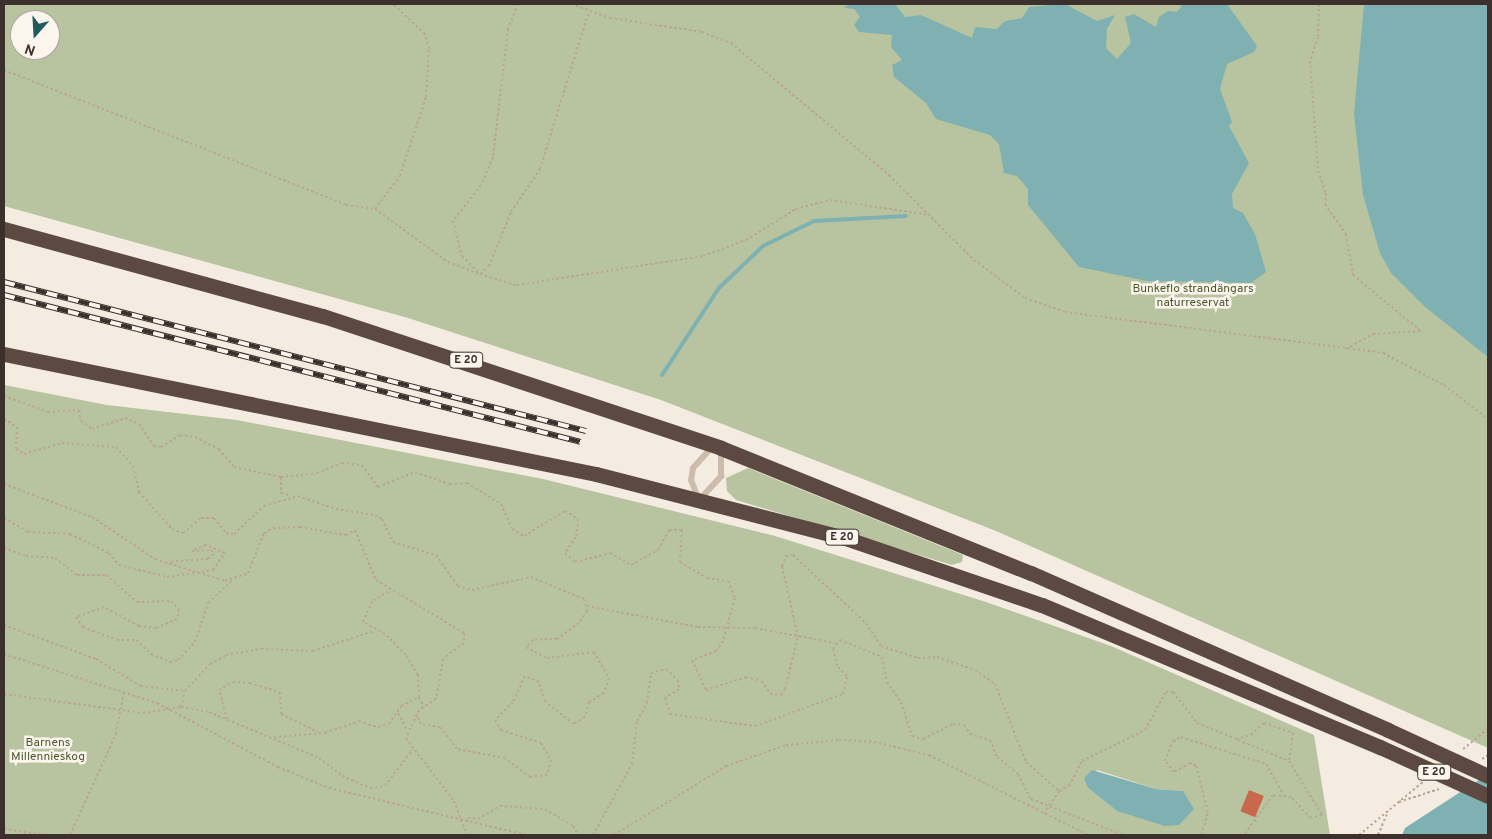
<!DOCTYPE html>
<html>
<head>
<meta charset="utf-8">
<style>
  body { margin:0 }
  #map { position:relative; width:1492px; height:839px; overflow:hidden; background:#f4ebe1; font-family:Overpass,sans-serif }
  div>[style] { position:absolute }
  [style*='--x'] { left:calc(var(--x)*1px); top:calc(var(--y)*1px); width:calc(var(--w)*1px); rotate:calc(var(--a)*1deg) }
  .green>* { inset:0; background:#b8c4a0 }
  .water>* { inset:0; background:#7fb0b2 }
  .stream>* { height:4px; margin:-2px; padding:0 2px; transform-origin:2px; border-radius:2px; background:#7fb0b2 }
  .building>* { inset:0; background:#c8694b; transform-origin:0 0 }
  .path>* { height:2px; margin-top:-1px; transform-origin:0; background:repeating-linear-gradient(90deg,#b9a596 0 2.5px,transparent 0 5px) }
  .service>* { height:6px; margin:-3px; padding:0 3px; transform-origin:3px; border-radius:3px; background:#cdbbac }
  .motorway>* { height:15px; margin:-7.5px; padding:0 7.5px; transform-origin:7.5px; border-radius:7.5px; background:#5c4a42 }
  .rail>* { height:5.5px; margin-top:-2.75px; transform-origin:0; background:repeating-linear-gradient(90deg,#fbf5ee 0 11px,#3b302b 0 22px); box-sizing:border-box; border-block:1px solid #3b302b }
  .motorway-bridge>* { height:15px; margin:-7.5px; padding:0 7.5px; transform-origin:7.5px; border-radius:7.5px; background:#5c4a42 }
  span { translate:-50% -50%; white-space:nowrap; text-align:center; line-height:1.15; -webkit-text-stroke:5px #fbf5ee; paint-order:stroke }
  .shield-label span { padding:1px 4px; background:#fbf5ee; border:1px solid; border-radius:4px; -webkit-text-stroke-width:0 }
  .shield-label { font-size:11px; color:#3b302b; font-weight:700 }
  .park-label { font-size:12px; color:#4a5a2e }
  .frame { position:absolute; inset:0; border:5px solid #3b302b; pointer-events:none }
  .north { position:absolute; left:10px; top:10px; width:50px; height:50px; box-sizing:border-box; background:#fbf5ee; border:1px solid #aea6a0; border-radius:50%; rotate:199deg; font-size:14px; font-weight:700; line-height:20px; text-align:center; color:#3b302b }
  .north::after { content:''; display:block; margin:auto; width:18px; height:22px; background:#1f5a5e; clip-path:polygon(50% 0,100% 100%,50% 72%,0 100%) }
</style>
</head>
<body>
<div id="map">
  <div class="green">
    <div style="clip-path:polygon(evenodd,4px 4px,1488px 4px,1488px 748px,996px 531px,661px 400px,408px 318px,4px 206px,4px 4px,20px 20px,50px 20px,50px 50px,20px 50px,20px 20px)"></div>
    <div style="clip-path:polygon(evenodd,4px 385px,107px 405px,237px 420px,543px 479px,775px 536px,986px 602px,1111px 646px,1314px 735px,1330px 835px,4px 835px,4px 385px,1097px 770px,1156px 789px,1183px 791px,1117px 811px,1088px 788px,1097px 770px)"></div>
    <div style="clip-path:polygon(748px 468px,963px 555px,962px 562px,952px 565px,736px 500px,727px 491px,726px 478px)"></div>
  </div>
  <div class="water">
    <div style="clip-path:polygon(849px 4px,895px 4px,905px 17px,921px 15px,972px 38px,975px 27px,997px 29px,1005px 21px,1022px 18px,1029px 7px,1065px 4px,1097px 21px,1115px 15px,1107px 29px,1106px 48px,1117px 59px,1131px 43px,1125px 17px,1134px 14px,1156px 27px,1159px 17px,1168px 11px,1177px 12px,1182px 5px,1227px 4px,1257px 46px,1254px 52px,1227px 64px,1220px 89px,1232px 122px,1229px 126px,1249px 163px,1232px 194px,1233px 208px,1243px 213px,1255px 234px,1266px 272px,1251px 283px,1147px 281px,1079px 267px,1028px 205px,1028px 189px,1017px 176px,1004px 173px,999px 144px,990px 135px,936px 119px,926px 103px,894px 77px,892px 65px,902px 60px,891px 47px,892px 35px,859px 32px,854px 25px,860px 17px,854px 9px,844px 8px)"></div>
    <div style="clip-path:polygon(1364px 4px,1488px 4px,1488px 357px,1424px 306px,1391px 273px,1380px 253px,1363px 195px,1354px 114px)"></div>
    <div style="clip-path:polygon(1092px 770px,1156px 789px,1183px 791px,1194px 809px,1179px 825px,1165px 826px,1117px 811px,1088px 788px,1084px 778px)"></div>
    <div style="clip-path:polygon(1488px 774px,1488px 835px,1402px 835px,1405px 828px)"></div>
  </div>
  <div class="stream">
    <div style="--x:662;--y:375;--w:104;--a:-56.8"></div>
    <div style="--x:719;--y:288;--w:61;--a:-43.7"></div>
    <div style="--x:763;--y:246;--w:57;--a:-26.1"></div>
    <div style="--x:814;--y:221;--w:92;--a:-3.1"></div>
  </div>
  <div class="building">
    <div style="left:1249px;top:790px;width:16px;height:23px;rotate:22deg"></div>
  </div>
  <div class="path">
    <div style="--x:518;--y:4;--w:27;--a:112"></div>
    <div style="--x:508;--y:29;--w:129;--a:96.7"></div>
    <div style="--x:493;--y:157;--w:30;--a:113"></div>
    <div style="--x:481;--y:185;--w:46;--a:127.9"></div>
    <div style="--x:453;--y:221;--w:36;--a:76"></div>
    <div style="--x:462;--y:256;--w:25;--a:45"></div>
    <div style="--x:480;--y:274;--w:39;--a:17"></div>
    <div style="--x:517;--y:285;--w:188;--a:-8.9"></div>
    <div style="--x:703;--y:256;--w:46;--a:-20.4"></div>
    <div style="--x:746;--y:240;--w:59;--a:-31.8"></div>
    <div style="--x:796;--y:209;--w:35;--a:-15"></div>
    <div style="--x:830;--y:200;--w:100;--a:8.6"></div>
    <div style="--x:571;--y:4;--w:41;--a:19.7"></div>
    <div style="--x:610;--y:18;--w:93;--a:8.7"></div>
    <div style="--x:702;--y:32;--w:31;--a:21"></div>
    <div style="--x:731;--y:43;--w:206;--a:39.9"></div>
    <div style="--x:889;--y:175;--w:120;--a:45"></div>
    <div style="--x:974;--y:260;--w:64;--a:36.7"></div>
    <div style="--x:1025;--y:298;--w:42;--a:19.3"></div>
    <div style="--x:1065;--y:312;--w:321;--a:7.3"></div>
    <div style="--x:1383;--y:353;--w:69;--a:27.7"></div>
    <div style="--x:1444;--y:385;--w:56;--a:37.7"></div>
    <div style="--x:1319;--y:4;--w:33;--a:92"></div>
    <div style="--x:1318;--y:37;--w:25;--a:108"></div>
    <div style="--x:1310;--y:61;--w:110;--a:85.8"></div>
    <div style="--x:1318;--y:171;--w:23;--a:70"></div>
    <div style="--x:1326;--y:193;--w:11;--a:95"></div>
    <div style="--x:1325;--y:204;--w:37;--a:55"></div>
    <div style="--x:1346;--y:234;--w:42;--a:80.3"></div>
    <div style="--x:1353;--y:275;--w:88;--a:39.5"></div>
    <div style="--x:4;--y:70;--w:368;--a:21.5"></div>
    <div style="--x:346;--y:205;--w:29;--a:8"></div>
    <div style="--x:375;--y:209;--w:41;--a:-52.9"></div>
    <div style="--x:400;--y:176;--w:83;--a:-71.8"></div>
    <div style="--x:426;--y:97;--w:48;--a:-86.4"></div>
    <div style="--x:429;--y:49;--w:16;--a:-105"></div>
    <div style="--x:425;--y:34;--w:44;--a:-136.8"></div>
    <div style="--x:375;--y:209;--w:90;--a:36"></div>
    <div style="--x:448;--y:262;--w:34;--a:21"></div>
    <div style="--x:480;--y:274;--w:12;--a:-42"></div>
    <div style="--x:489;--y:266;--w:58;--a:-67.8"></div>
    <div style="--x:511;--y:212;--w:52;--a:-56"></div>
    <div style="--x:540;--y:169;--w:165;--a:-72.8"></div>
    <div style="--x:1346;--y:349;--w:31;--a:-29"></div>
    <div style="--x:1373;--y:334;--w:48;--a:-3.6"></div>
    <div style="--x:4;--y:396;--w:47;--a:20"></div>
    <div style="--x:48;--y:412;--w:31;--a:-4"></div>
    <div style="--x:79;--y:410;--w:11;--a:80"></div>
    <div style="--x:81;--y:421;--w:14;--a:36"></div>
    <div style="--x:92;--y:429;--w:35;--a:-18"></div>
    <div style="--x:125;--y:418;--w:15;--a:23"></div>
    <div style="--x:139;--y:424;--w:27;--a:56"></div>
    <div style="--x:154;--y:446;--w:7;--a:8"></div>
    <div style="--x:161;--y:447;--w:22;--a:-32"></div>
    <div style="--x:180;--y:435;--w:15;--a:8"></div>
    <div style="--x:195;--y:437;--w:27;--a:27"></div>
    <div style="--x:219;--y:449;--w:23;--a:50"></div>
    <div style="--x:234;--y:467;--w:48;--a:12"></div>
    <div style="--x:281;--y:477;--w:36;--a:-6"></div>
    <div style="--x:317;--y:473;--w:27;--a:-22"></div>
    <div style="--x:342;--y:463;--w:20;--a:6"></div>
    <div style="--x:362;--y:465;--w:27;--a:54"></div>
    <div style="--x:378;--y:487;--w:40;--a:-22"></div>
    <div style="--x:415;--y:472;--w:37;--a:19"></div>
    <div style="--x:450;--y:484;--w:17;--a:-3"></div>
    <div style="--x:467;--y:483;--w:40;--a:32"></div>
    <div style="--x:501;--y:504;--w:27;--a:66"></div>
    <div style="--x:512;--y:529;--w:14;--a:30"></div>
    <div style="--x:524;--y:536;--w:48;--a:-31.4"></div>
    <div style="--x:565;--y:511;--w:15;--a:32"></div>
    <div style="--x:578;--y:519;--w:18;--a:96"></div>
    <div style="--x:576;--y:537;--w:19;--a:125"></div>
    <div style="--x:565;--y:553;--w:13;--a:42"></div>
    <div style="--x:575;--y:562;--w:36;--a:-14"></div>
    <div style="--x:610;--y:553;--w:24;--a:30"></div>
    <div style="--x:631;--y:565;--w:31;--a:-29"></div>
    <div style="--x:658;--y:550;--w:23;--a:-61"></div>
    <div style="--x:669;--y:530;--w:13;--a:0"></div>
    <div style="--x:682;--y:530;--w:32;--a:94"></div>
    <div style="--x:680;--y:562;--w:31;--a:31"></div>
    <div style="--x:707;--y:578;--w:21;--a:8"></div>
    <div style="--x:728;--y:581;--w:18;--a:68"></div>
    <div style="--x:735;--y:598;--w:45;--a:105.6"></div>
    <div style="--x:723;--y:641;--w:12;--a:125"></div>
    <div style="--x:716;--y:651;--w:26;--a:159"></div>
    <div style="--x:692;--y:660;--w:33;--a:65"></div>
    <div style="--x:706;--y:690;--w:42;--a:-18"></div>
    <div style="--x:746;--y:677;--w:16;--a:14"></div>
    <div style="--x:762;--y:681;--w:15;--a:58"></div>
    <div style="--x:770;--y:694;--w:11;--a:5"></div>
    <div style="--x:781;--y:695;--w:7;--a:-56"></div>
    <div style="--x:785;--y:689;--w:54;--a:-76"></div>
    <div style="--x:798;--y:637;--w:73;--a:-102.7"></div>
    <div style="--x:782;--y:566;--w:11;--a:-68"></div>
    <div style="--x:786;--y:556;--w:7;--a:-8"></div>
    <div style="--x:793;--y:555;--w:100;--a:43"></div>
    <div style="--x:866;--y:623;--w:27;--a:57"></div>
    <div style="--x:881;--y:646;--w:39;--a:18"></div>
    <div style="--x:918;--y:658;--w:19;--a:-3"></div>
    <div style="--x:937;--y:657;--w:40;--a:18.9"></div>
    <div style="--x:975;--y:670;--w:24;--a:35"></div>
    <div style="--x:995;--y:684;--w:84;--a:68.3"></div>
    <div style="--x:1026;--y:762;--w:44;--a:41.3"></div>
    <div style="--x:1059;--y:791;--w:11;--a:-27"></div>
    <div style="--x:1069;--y:786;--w:28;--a:-63"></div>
    <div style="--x:1082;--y:761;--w:70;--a:-26.2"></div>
    <div style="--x:1145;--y:730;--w:43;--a:-61.1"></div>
    <div style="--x:1166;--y:692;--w:7;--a:0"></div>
    <div style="--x:1173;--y:692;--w:39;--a:52"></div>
    <div style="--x:1197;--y:723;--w:42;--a:22.3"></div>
    <div style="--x:1236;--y:739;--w:16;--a:-15"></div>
    <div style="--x:1251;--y:735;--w:18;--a:-43"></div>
    <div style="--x:1264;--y:723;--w:31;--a:19"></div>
    <div style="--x:1293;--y:733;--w:28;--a:98"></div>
    <div style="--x:1289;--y:761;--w:63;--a:58.6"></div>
    <div style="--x:1322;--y:815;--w:11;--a:165"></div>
    <div style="--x:1311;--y:818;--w:29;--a:-134"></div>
    <div style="--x:1291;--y:797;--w:18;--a:-174"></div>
    <div style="--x:1273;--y:795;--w:49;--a:125.9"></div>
    <div style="--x:4;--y:419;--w:15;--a:32"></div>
    <div style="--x:17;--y:427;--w:22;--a:93"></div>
    <div style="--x:16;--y:449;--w:9;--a:32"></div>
    <div style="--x:24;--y:454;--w:40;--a:-16"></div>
    <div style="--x:62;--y:443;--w:54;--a:4.2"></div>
    <div style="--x:116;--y:447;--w:25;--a:48"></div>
    <div style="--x:133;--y:466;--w:27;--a:77"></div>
    <div style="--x:139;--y:492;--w:50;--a:48.3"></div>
    <div style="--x:172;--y:529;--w:12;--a:20"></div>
    <div style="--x:183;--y:533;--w:23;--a:-40"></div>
    <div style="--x:201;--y:518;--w:13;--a:0"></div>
    <div style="--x:214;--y:518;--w:19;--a:51"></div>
    <div style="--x:226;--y:533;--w:8;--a:7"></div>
    <div style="--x:234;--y:534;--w:41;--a:-43"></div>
    <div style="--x:264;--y:506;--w:35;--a:-16"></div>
    <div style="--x:298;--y:496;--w:40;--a:18.9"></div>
    <div style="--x:336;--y:509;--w:39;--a:9"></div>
    <div style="--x:375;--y:515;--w:8;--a:30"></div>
    <div style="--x:382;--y:519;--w:25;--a:64"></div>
    <div style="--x:393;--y:542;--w:45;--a:16.8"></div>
    <div style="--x:436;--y:555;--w:38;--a:55"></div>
    <div style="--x:458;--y:586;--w:15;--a:16"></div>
    <div style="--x:472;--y:590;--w:60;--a:-12.4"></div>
    <div style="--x:531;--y:577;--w:57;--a:22.5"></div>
    <div style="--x:584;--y:599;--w:12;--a:76"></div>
    <div style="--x:587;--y:611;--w:14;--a:124"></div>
    <div style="--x:579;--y:623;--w:27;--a:144"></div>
    <div style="--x:557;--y:639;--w:24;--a:178"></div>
    <div style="--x:533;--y:640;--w:10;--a:135"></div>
    <div style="--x:526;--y:647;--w:24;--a:28"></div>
    <div style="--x:547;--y:658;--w:47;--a:-7.3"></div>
    <div style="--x:594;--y:652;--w:30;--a:60"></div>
    <div style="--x:609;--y:678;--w:16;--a:108"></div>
    <div style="--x:604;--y:693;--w:17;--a:149"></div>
    <div style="--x:589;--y:702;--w:16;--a:105"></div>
    <div style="--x:585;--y:717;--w:13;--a:148"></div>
    <div style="--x:574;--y:724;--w:37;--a:-142"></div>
    <div style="--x:545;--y:701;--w:20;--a:-108"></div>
    <div style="--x:539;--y:682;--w:15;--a:-157"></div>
    <div style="--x:525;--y:676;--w:29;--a:115"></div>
    <div style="--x:513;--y:702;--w:25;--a:135"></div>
    <div style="--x:495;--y:720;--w:12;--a:59"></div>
    <div style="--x:501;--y:730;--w:42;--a:18"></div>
    <div style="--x:541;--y:743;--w:20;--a:60"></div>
    <div style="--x:551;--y:760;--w:16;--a:105"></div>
    <div style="--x:547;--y:775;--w:17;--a:173"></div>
    <div style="--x:530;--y:777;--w:31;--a:-143"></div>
    <div style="--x:505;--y:758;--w:49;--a:-169.4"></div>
    <div style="--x:457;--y:749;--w:28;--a:-128"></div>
    <div style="--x:440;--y:727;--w:19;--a:-171"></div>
    <div style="--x:421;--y:724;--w:10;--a:-114"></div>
    <div style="--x:281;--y:477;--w:16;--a:90"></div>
    <div style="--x:281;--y:493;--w:8;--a:14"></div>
    <div style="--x:4;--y:484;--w:94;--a:20.6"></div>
    <div style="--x:92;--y:517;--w:76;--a:33.7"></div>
    <div style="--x:155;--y:559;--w:73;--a:17.4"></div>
    <div style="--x:225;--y:581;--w:24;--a:-19"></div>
    <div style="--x:248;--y:573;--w:43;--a:-68.2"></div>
    <div style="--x:264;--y:533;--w:10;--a:-29"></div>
    <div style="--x:273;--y:528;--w:27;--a:-2"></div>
    <div style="--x:300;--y:527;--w:47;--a:9.9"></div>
    <div style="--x:346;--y:535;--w:10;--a:-29"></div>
    <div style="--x:355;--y:530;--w:54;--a:67.2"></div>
    <div style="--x:376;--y:580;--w:103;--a:31.1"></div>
    <div style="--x:464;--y:633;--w:10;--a:90"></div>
    <div style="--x:464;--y:643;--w:26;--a:143"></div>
    <div style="--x:443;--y:659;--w:41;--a:99.9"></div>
    <div style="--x:436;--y:699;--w:20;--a:147"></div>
    <div style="--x:419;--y:710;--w:31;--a:115"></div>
    <div style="--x:406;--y:738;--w:79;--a:52.7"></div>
    <div style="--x:454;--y:801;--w:36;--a:69"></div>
    <div style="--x:4;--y:518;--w:28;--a:30"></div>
    <div style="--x:28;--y:532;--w:42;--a:2.7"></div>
    <div style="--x:70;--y:534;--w:43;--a:26"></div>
    <div style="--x:109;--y:553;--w:16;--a:50"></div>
    <div style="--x:119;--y:565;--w:49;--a:14"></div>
    <div style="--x:167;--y:577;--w:47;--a:-8.7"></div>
    <div style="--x:213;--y:570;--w:21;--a:-55"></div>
    <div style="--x:225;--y:553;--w:21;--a:-157"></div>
    <div style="--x:206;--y:545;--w:15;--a:157"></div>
    <div style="--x:192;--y:551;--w:19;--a:-3"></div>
    <div style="--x:211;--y:550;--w:5;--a:53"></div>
    <div style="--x:214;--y:554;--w:8;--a:140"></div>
    <div style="--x:208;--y:559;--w:39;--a:176"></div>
    <div style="--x:4;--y:548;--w:23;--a:20"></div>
    <div style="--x:26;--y:556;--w:29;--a:4"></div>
    <div style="--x:55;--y:558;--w:28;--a:38"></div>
    <div style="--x:77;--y:575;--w:29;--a:0"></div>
    <div style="--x:106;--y:575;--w:41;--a:41.1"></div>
    <div style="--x:137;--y:602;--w:34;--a:-2"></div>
    <div style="--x:171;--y:601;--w:11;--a:45"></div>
    <div style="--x:179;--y:609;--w:10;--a:101"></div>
    <div style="--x:177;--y:619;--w:23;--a:157"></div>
    <div style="--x:156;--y:628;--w:17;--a:-173"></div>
    <div style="--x:139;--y:626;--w:40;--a:-152"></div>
    <div style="--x:104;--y:607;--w:30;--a:160"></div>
    <div style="--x:76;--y:617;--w:12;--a:55"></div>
    <div style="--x:83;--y:627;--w:36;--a:21"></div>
    <div style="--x:117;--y:640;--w:19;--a:0"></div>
    <div style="--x:136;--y:640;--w:21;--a:43"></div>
    <div style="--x:151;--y:654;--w:21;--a:23"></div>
    <div style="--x:170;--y:662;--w:8;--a:-14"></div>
    <div style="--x:178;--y:660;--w:25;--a:-47"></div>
    <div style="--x:195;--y:642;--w:41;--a:-71.6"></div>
    <div style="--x:208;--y:603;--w:34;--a:-43"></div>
    <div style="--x:587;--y:606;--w:113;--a:10.7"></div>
    <div style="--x:698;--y:627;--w:57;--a:1"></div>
    <div style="--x:755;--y:628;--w:81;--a:10.6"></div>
    <div style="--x:4;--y:625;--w:98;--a:20.3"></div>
    <div style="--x:96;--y:659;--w:52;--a:31"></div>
    <div style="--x:141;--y:686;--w:44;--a:6.5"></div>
    <div style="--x:4;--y:654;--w:161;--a:17.8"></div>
    <div style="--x:157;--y:703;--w:137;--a:27.9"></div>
    <div style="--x:278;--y:767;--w:55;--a:22.4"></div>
    <div style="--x:329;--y:788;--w:203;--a:13.4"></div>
    <div style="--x:4;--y:694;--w:140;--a:7.8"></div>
    <div style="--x:143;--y:713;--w:38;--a:-9"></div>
    <div style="--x:181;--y:707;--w:28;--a:10"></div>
    <div style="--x:209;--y:712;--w:119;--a:22.7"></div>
    <div style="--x:319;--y:758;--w:29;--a:38"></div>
    <div style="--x:342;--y:776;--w:30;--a:23"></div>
    <div style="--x:370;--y:788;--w:15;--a:-8"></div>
    <div style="--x:385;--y:786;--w:46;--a:-52.9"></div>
    <div style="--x:419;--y:697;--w:11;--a:63"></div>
    <div style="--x:181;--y:707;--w:16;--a:-76"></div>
    <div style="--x:185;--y:691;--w:37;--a:-47"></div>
    <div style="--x:210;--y:664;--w:18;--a:-29"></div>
    <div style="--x:226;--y:655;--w:36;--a:-10"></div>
    <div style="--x:261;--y:649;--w:52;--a:2.2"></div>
    <div style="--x:313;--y:651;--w:64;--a:-18.2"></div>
    <div style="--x:398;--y:713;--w:19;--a:62"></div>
    <div style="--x:227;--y:719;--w:30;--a:-105"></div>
    <div style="--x:219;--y:690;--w:16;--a:-30"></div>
    <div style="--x:233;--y:682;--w:17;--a:3"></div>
    <div style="--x:250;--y:683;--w:31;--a:17"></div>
    <div style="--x:280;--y:692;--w:22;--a:87"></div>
    <div style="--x:281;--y:714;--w:41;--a:25.9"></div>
    <div style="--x:274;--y:737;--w:51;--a:-4.5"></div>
    <div style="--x:325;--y:733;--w:36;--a:-19"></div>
    <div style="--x:359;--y:721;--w:20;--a:18"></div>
    <div style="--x:378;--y:727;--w:11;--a:-15"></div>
    <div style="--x:389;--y:724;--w:22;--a:-56"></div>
    <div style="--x:401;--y:706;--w:20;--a:-27"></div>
    <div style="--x:419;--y:697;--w:22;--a:-93"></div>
    <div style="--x:418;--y:675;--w:23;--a:-121"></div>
    <div style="--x:406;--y:655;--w:30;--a:-135"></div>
    <div style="--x:385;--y:634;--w:25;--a:-151"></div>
    <div style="--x:363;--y:622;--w:24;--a:-66"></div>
    <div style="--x:373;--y:600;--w:21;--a:-29"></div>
    <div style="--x:1238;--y:740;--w:55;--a:22.4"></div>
    <div style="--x:1463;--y:749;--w:32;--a:-39"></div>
    <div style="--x:1482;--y:759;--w:7;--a:-34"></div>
    <div style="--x:1399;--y:802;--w:42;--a:-18"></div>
    <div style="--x:1044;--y:814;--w:27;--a:-57"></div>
    <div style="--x:468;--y:818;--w:10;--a:6"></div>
    <div style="--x:478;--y:819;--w:26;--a:-31"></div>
    <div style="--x:500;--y:806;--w:45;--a:3.8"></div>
    <div style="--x:545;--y:809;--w:33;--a:31"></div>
    <div style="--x:573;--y:826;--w:11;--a:56"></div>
    <div style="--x:4;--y:829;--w:42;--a:8.1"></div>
    <div style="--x:70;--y:835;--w:111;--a:-65.5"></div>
    <div style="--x:116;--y:734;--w:43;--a:-79.2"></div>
    <div style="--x:593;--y:835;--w:81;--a:-61.2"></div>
    <div style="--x:632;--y:764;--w:43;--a:-83.4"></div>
    <div style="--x:637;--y:721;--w:21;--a:-61"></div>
    <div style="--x:647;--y:703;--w:30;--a:-82"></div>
    <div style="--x:651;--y:673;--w:16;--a:-15"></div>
    <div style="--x:666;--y:669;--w:16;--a:43"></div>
    <div style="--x:678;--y:680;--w:9;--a:84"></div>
    <div style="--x:679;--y:689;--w:17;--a:147"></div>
    <div style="--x:665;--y:698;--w:17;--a:73"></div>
    <div style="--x:670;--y:714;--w:86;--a:8"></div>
    <div style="--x:755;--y:726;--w:94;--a:-20"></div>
    <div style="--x:843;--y:694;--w:18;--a:-77"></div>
    <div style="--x:847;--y:676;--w:14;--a:-135"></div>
    <div style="--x:837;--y:666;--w:17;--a:-103"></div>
    <div style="--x:833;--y:649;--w:11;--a:-52"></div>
    <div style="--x:840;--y:640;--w:45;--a:22"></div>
    <div style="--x:882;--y:657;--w:25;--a:79"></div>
    <div style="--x:887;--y:682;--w:24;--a:55"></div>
    <div style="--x:901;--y:702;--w:36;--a:72"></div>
    <div style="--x:912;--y:736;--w:11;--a:15"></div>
    <div style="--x:923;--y:739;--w:34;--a:-27"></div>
    <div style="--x:953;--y:724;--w:11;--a:5"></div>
    <div style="--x:964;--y:725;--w:11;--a:56"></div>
    <div style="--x:970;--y:734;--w:21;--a:17"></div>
    <div style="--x:990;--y:740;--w:18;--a:68"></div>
    <div style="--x:997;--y:757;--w:27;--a:39"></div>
    <div style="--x:1018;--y:774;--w:28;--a:63"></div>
    <div style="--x:1031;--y:799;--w:99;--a:21.4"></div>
    <div style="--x:614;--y:835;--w:132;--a:-31.6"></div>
    <div style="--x:726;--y:766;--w:64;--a:-19.3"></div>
    <div style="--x:786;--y:745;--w:53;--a:-5.4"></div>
    <div style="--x:839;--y:740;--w:35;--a:3"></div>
    <div style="--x:874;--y:742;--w:57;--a:13.3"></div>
    <div style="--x:929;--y:755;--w:178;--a:26.7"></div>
    <div style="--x:1201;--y:835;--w:24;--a:-73"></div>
    <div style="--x:1208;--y:812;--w:48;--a:-104.6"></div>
    <div style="--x:1196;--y:766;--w:7;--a:-153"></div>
    <div style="--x:1190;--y:763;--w:18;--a:151"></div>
    <div style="--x:1174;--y:772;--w:14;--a:-129"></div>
    <div style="--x:1165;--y:761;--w:22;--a:-68"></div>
    <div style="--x:1173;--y:741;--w:9;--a:-27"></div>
    <div style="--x:1181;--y:737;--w:89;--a:17.6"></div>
    <div style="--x:1266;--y:764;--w:36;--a:60"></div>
    <div style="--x:1359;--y:835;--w:85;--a:-39.7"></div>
    <div style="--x:1378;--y:835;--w:26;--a:-67"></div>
  </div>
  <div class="service">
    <div style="--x:712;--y:447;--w:28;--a:132"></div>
    <div style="--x:693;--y:468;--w:12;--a:99"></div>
    <div style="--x:691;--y:480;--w:22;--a:68"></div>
    <div style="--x:699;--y:500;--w:33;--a:-47"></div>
    <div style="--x:721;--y:476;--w:27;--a:-90"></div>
  </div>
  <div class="motorway">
    <div style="--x:4;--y:229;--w:331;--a:15.3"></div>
    <div style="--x:323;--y:316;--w:419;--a:18.3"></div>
    <div style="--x:721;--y:448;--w:334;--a:22"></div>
    <div style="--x:1031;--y:573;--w:390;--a:23.7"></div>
    <div style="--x:4;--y:354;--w:604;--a:11.46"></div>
    <div style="--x:596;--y:474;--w:257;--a:14.4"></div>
    <div style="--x:845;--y:538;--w:208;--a:18.8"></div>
    <div style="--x:1042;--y:605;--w:367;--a:22.8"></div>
  </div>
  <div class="rail">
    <div style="--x:4;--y:282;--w:601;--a:14.36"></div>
    <div style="--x:4;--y:295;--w:595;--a:14.29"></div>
  </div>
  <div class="motorway-bridge">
    <div style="--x:1388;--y:730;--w:110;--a:24.7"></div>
    <div style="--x:1380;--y:747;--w:119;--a:24.4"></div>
  </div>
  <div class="shield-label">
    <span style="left:466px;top:360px">E 20</span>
    <span style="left:842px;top:537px">E 20</span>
    <span style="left:1434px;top:772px">E 20</span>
  </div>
  <div class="park-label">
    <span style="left:1193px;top:297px">Bunkeflo strandängars<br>naturreservat</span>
    <span style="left:48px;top:751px">Barnens<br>Millennieskog</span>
  </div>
  <div class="frame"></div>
  <div class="north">N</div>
</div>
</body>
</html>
